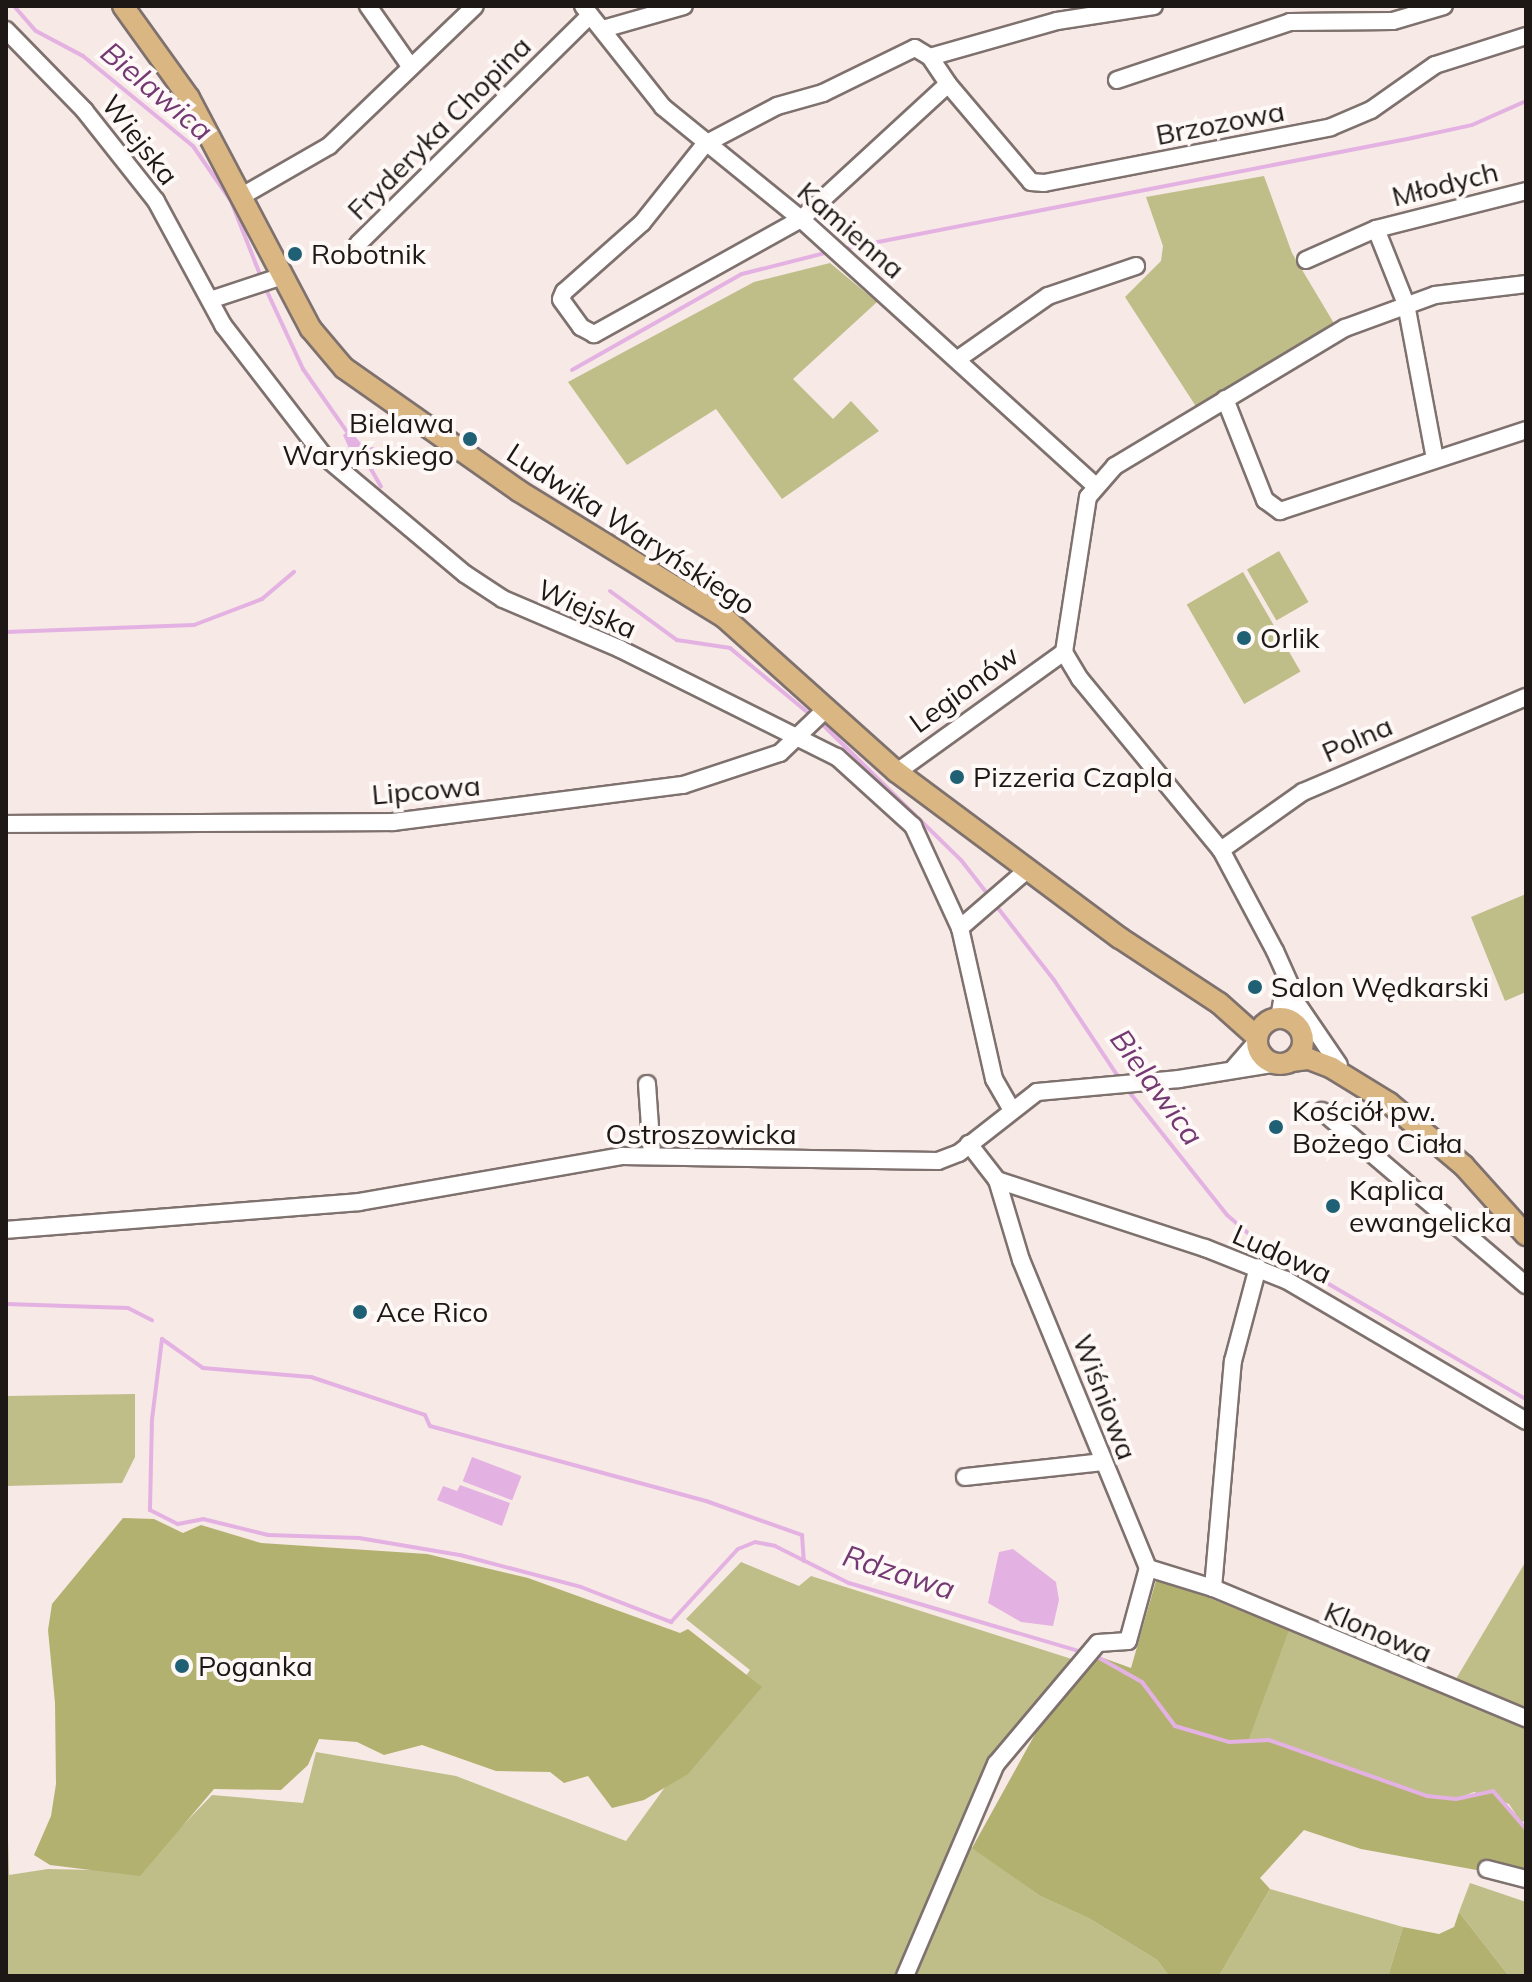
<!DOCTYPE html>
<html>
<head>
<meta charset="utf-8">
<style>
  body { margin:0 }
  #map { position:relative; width:1532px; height:1982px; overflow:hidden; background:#f7e9e5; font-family:Mulish,sans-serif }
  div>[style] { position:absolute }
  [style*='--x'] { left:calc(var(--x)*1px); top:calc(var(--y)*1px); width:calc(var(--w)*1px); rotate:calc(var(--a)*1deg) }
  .green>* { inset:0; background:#bfbd88; transform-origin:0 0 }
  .forest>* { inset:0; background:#b3b170 }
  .water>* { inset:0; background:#e4b2e2; transform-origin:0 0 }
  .stream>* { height:4px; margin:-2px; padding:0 2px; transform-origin:2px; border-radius:2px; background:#e4b2e2 }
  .roads { filter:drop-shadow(2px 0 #7e716e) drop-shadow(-2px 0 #7e716e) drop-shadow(0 2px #7e716e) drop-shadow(0 -2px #7e716e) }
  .minor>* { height:16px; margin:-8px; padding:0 8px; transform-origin:8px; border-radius:8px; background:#fff }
  .major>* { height:20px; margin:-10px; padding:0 10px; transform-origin:10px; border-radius:10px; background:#dab682 }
  .major>.ring { margin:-10px; padding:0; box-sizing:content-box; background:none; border:20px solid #dab682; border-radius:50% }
  .dots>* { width:22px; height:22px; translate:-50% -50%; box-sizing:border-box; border:4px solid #fef8f7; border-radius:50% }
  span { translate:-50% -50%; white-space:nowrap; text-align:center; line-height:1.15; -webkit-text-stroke:8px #fef8f7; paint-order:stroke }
  .street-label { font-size:28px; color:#1d1816 }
  .poi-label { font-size:28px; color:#1d1816 }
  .left { translate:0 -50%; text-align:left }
  .right { translate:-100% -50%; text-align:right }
  .water-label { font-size:30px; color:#743973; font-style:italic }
  .frame { position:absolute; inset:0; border:8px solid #1d1816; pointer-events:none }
</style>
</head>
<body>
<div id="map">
  <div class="green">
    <div style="clip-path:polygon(1264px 176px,1292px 253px,1335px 325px,1197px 408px,1125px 297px,1161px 261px,1163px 246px,1146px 197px)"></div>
    <div style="clip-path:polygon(830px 263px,877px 302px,793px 379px,833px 419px,851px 401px,879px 431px,782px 499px,716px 409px,627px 465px,568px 382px,754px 282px)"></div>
    <div style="left:1279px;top:551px;width:59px;height:37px;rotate:60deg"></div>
    <div style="left:1243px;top:572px;width:115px;height:65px;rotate:60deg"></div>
    <div style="clip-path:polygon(1526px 894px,1526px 992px,1505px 1001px,1471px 917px)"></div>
    <div style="clip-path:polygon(135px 1394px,135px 1457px,122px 1483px,6px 1486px,6px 1396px)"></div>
    <div style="clip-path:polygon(1526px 1561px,1526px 1712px,1453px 1684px)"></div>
    <div style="clip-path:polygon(741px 1562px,799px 1586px,811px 1576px,1078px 1661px,1003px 1754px,962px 1840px,1040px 1896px,1090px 1919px,1157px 1960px,1169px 1976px,6px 1976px,6px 1762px,9px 1875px,48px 1869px,139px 1871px,212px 1795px,303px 1803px,316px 1752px,456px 1776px,626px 1841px,750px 1670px,686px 1619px)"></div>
    <div style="clip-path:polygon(1291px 1623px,1526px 1718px,1526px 1821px,1521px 1822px,1509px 1804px,1474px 1792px,1456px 1799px,1427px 1796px,1247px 1741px)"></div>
    <div style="clip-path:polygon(1470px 1883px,1526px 1902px,1526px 1976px,1509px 1976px,1459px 1912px)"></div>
    <div style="clip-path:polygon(1270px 1889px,1403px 1927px,1388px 1976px,1219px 1976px)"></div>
  </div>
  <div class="forest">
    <div style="clip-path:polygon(123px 1518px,154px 1519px,183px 1533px,201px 1525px,261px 1543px,427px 1554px,528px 1578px,680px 1633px,688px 1629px,762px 1687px,688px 1774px,644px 1800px,612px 1808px,588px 1776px,564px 1783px,550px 1772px,496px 1771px,422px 1745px,384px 1755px,357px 1742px,319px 1739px,308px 1765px,281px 1790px,214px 1789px,140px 1876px,50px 1865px,34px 1855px,51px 1816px,56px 1784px,55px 1703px,48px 1630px,52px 1604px)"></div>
    <div style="clip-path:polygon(1157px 1577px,1289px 1630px,1248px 1741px,1269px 1740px,1427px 1796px,1456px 1799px,1493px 1791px,1526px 1829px,1526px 1879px,1361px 1849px,1304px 1830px,1260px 1878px,1270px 1889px,1219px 1976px,1169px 1976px,1157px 1960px,1090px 1919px,1040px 1896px,972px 1848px,1049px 1709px,1086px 1672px,1095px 1655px,1131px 1668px)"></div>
    <div style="clip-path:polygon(1459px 1912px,1509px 1976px,1388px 1976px,1403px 1927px,1439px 1934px,1454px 1927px)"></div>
  </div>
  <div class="water">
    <div style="clip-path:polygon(350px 430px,363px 446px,380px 448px,381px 454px,356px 464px,343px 435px)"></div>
    <div style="left:472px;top:1457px;width:53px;height:26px;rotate:21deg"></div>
    <div style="clip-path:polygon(460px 1485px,510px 1503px,502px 1526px,437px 1500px,443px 1486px,457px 1491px)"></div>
    <div style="clip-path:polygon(1013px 1549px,1056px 1582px,1059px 1600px,1053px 1626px,1021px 1622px,988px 1603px,999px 1552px)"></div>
  </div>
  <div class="stream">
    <div style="--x:14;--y:6;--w:33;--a:49"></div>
    <div style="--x:36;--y:31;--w:53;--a:28"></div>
    <div style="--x:83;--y:56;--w:142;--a:39.3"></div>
    <div style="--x:193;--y:146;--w:67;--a:55.4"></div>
    <div style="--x:231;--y:201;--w:82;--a:68.5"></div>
    <div style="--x:842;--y:249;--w:581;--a:-11.02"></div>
    <div style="--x:1412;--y:138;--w:61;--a:-12.2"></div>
    <div style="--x:1472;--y:125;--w:59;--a:-24"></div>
    <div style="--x:264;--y:285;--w:93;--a:65.1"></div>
    <div style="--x:303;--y:369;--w:82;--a:55"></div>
    <div style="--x:572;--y:370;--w:195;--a:-29.5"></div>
    <div style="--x:742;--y:274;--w:90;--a:-14.2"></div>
    <div style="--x:364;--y:457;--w:34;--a:60"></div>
    <div style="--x:610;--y:591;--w:83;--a:36.2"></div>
    <div style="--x:677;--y:640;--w:54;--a:8.6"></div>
    <div style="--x:730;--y:648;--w:108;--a:39.7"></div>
    <div style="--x:6;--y:632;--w:188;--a:-2.1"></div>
    <div style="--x:194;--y:625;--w:73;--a:-20.9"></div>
    <div style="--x:262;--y:599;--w:42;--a:-40.2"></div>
    <div style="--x:821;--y:723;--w:196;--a:44.4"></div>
    <div style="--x:961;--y:860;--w:46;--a:52.1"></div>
    <div style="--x:994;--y:903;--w:98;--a:52.1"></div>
    <div style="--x:1054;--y:980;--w:121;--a:56.4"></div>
    <div style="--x:1126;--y:1088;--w:162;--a:51.5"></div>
    <div style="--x:1227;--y:1215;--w:46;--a:40.6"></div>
    <div style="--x:1262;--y:1245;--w:306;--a:30.3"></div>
    <div style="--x:6;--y:1304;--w:122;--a:1.9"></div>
    <div style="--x:128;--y:1308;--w:27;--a:27"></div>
    <div style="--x:162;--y:1339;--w:81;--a:97.1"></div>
    <div style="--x:152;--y:1419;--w:91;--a:91.3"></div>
    <div style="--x:150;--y:1510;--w:31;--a:27"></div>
    <div style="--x:178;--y:1524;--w:25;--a:-11"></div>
    <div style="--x:203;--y:1519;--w:67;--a:13.8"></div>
    <div style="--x:268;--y:1535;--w:91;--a:1.9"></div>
    <div style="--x:359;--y:1538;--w:102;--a:9.6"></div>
    <div style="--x:460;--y:1555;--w:125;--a:14.8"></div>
    <div style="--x:581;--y:1587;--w:97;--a:21.3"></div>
    <div style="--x:671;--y:1622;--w:99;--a:-47.5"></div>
    <div style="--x:738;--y:1549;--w:18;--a:-22"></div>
    <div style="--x:755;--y:1542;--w:20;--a:11"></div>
    <div style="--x:775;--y:1546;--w:83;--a:26.6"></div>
    <div style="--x:849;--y:1583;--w:247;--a:16.5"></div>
    <div style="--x:162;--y:1339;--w:50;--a:35.3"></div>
    <div style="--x:203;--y:1368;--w:108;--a:4.8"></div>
    <div style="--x:311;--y:1377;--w:120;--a:18.4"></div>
    <div style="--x:425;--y:1415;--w:12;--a:66"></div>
    <div style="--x:430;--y:1426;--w:286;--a:15.2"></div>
    <div style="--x:706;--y:1501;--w:102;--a:19.5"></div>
    <div style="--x:802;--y:1535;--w:26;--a:86"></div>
    <div style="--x:1094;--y:1655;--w:55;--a:29.4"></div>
    <div style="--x:1142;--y:1682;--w:55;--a:53.1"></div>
    <div style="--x:1175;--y:1726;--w:56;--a:16.5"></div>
    <div style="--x:1229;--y:1742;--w:40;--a:-2.9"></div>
    <div style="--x:1269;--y:1740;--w:168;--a:19.5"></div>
    <div style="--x:1427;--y:1796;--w:29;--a:6"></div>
    <div style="--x:1456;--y:1799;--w:38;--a:-12"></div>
    <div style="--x:1493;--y:1791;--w:50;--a:49"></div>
  </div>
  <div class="roads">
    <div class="minor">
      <div style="--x:368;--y:6;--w:73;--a:55"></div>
      <div style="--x:583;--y:6;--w:129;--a:51.6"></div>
      <div style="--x:663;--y:107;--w:178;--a:39.1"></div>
      <div style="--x:801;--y:219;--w:396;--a:42.2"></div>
      <div style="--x:603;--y:29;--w:84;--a:-15.9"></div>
      <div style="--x:6;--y:30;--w:112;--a:45.7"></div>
      <div style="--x:84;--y:110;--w:116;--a:51.6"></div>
      <div style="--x:156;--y:201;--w:141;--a:61.6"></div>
      <div style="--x:223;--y:325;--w:164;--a:52.4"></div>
      <div style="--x:323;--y:455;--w:185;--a:40"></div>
      <div style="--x:465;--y:574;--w:45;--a:33.3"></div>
      <div style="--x:503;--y:599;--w:127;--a:23.1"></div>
      <div style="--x:620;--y:649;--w:242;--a:26.5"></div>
      <div style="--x:837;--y:757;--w:103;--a:42.2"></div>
      <div style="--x:913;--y:826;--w:112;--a:65.3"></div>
      <div style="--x:960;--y:928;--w:155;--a:77.3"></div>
      <div style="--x:994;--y:1079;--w:36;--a:60"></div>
      <div style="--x:915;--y:48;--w:17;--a:31"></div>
      <div style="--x:930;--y:57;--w:32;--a:56"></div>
      <div style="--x:948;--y:84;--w:200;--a:137.4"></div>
      <div style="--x:801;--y:219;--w:237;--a:150.9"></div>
      <div style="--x:594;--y:334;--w:15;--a:-152"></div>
      <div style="--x:581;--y:327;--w:34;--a:-126"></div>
      <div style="--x:561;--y:299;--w:8;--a:-67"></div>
      <div style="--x:564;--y:292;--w:104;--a:-41.5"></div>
      <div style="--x:642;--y:223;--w:101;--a:-51.4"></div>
      <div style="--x:705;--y:144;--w:81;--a:-27.8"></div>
      <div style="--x:777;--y:106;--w:48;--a:-15.8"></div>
      <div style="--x:823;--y:93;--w:102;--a:-26.1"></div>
      <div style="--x:930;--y:57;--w:132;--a:-15.8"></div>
      <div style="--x:1057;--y:21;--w:98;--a:-8.8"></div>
      <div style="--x:1117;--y:80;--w:182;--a:-18.5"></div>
      <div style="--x:1290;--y:22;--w:103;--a:-0.6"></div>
      <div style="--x:1393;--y:21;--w:53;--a:-16.4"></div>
      <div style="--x:948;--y:84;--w:128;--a:49.7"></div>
      <div style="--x:1031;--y:182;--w:13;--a:4"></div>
      <div style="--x:1044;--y:183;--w:292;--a:-11"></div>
      <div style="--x:1331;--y:127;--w:43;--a:-23"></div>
      <div style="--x:1371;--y:110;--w:78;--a:-35.1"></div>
      <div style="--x:1435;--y:65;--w:96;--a:-17.7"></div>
      <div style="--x:242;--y:196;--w:100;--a:-29.9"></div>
      <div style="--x:329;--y:146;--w:202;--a:-43.8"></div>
      <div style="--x:1376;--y:229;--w:155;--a:-14.2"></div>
      <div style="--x:358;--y:244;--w:326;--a:-44.6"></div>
      <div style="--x:1306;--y:260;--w:77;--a:-23.9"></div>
      <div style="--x:1376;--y:229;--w:81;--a:68.2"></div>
      <div style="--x:1406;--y:304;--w:158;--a:79.4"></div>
      <div style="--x:210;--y:300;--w:77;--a:-18.2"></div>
      <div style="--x:958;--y:359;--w:110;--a:-35"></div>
      <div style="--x:1048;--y:296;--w:93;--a:-18.8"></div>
      <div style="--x:1225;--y:399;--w:109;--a:68.4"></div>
      <div style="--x:1265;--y:500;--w:19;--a:36"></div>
      <div style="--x:1280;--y:511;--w:259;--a:-18.2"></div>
      <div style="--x:897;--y:772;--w:206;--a:-35.7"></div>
      <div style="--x:6;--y:824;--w:387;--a:-0.3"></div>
      <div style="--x:393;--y:822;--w:292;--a:-7.3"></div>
      <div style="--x:683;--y:785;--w:102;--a:-18.3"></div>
      <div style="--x:780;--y:753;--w:64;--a:-43.7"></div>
      <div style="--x:1221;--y:850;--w:100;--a:-35.3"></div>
      <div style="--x:1303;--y:792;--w:242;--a:-23.1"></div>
      <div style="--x:960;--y:928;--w:89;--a:-40.9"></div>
      <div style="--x:1296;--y:1002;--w:76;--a:55.7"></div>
      <div style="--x:1279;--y:1018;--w:35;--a:-80"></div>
      <div style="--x:1295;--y:1024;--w:33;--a:-93"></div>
      <div style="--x:1293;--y:991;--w:44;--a:-114.2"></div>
      <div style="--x:1275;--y:951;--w:115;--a:-118.1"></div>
      <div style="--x:1221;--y:850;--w:222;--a:-129.5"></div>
      <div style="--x:1080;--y:679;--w:31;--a:-121"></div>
      <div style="--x:1064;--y:652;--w:157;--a:-81.2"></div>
      <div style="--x:1088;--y:497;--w:41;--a:-48.9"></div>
      <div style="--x:1115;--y:466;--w:268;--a:-31"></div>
      <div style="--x:1345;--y:328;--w:96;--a:-20.1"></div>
      <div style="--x:1435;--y:295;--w:92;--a:-6.9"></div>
      <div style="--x:1233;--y:1069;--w:35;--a:-49"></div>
      <div style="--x:647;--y:1084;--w:71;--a:86"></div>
      <div style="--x:1322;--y:1111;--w:268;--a:40.5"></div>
      <div style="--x:997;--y:1180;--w:219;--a:18.1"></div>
      <div style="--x:1205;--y:1248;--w:87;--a:21.6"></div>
      <div style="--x:1286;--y:1280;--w:278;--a:30.4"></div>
      <div style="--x:6;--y:1230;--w:354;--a:-4.5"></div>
      <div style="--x:359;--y:1202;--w:267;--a:-9.9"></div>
      <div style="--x:622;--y:1156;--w:316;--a:0.9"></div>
      <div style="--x:938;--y:1161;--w:22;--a:-21"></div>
      <div style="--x:959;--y:1153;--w:99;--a:-38"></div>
      <div style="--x:1037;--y:1092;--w:143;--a:-5.2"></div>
      <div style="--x:1179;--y:1079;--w:95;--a:-9.1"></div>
      <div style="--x:965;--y:1477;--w:138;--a:-6.2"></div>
      <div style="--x:1148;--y:1568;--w:68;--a:17.1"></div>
      <div style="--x:1213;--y:1588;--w:339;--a:22.6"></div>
      <div style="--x:1213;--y:1588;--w:228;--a:-85"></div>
      <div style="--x:1233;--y:1361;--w:97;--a:-75.1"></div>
      <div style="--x:1487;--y:1869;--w:40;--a:14.4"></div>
      <div style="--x:905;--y:1976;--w:231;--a:-66.8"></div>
      <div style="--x:996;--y:1764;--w:158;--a:-49.9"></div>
      <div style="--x:1098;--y:1643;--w:30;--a:-4"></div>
      <div style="--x:1128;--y:1641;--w:76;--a:-74.7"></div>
      <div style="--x:1148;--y:1568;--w:333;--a:-112.4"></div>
      <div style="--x:1021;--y:1260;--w:84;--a:-106.7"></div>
      <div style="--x:997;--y:1180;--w:46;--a:-127.9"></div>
    </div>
    <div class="major">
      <div style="--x:123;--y:6;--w:113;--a:54.3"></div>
      <div style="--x:189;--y:98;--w:261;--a:62.2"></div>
      <div style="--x:311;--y:329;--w:51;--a:49.8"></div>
      <div style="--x:344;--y:368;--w:214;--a:35.1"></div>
      <div style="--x:519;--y:491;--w:241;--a:31.6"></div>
      <div style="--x:724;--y:617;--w:232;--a:41.9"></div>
      <div style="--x:897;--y:772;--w:278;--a:36.7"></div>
      <div style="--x:1120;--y:938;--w:118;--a:33.3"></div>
      <div style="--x:1219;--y:1003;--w:51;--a:41.8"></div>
      <div class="ring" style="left:1257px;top:1018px;width:26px;height:26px"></div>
      <div style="--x:1292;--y:1061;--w:17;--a:-7"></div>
      <div style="--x:1309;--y:1059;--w:25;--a:21"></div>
      <div style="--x:1332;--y:1068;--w:67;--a:31.6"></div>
      <div style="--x:1389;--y:1103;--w:98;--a:40"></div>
      <div style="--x:1464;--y:1166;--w:93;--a:48.1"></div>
    </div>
  </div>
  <div class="dots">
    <div style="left:295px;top:254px;background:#1f6075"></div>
    <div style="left:470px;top:439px;background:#1f6075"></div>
    <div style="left:1244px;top:638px;background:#1f6075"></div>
    <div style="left:957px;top:777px;background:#1f6075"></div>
    <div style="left:1255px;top:987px;background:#1f6075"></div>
    <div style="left:1276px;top:1127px;background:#1f6075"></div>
    <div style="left:1333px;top:1206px;background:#1f6075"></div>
    <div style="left:360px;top:1312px;background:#1f6075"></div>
    <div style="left:182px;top:1666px;background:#1f6075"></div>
  </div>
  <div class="street-label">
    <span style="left:1220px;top:123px;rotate:-11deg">Brzozowa</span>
    <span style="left:439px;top:128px;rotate:-45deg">Fryderyka Chopina</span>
    <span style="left:140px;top:140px;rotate:52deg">Wiejska</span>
    <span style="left:1445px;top:184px;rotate:-14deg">Młodych</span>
    <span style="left:851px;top:230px;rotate:41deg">Kamienna</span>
    <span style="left:631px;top:529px;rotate:33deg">Ludwika Waryńskiego</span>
    <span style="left:587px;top:609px;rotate:24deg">Wiejska</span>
    <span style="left:964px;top:689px;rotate:-36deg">Legionów</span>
    <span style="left:1357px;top:739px;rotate:-24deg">Polna</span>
    <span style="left:426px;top:790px;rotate:-5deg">Lipcowa</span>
    <span style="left:701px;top:1134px">Ostroszowicka</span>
    <span style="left:1282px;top:1254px;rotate:24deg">Ludowa</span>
    <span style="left:1105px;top:1397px;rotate:69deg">Wiśniowa</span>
    <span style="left:1378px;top:1632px;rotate:23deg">Klonowa</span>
  </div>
  <div class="poi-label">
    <span class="left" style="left:311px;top:254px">Robotnik</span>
    <span class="right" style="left:454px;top:439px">Bielawa<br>Waryńskiego</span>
    <span class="left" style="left:1260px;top:638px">Orlik</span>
    <span class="left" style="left:973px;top:777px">Pizzeria Czapla</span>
    <span class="left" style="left:1271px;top:987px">Salon Wędkarski</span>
    <span class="left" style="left:1292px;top:1127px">Kościół pw.<br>Bożego Ciała</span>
    <span class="left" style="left:1349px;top:1206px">Kaplica<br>ewangelicka</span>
    <span class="left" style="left:376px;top:1312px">Ace Rico</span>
    <span class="left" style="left:198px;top:1666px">Poganka</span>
  </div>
  <div class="water-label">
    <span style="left:157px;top:91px;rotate:40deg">Bielawica</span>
    <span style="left:1157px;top:1087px;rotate:54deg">Bielawica</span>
    <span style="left:899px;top:1572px;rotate:18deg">Rdzawa</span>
  </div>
  <div class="frame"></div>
</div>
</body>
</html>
